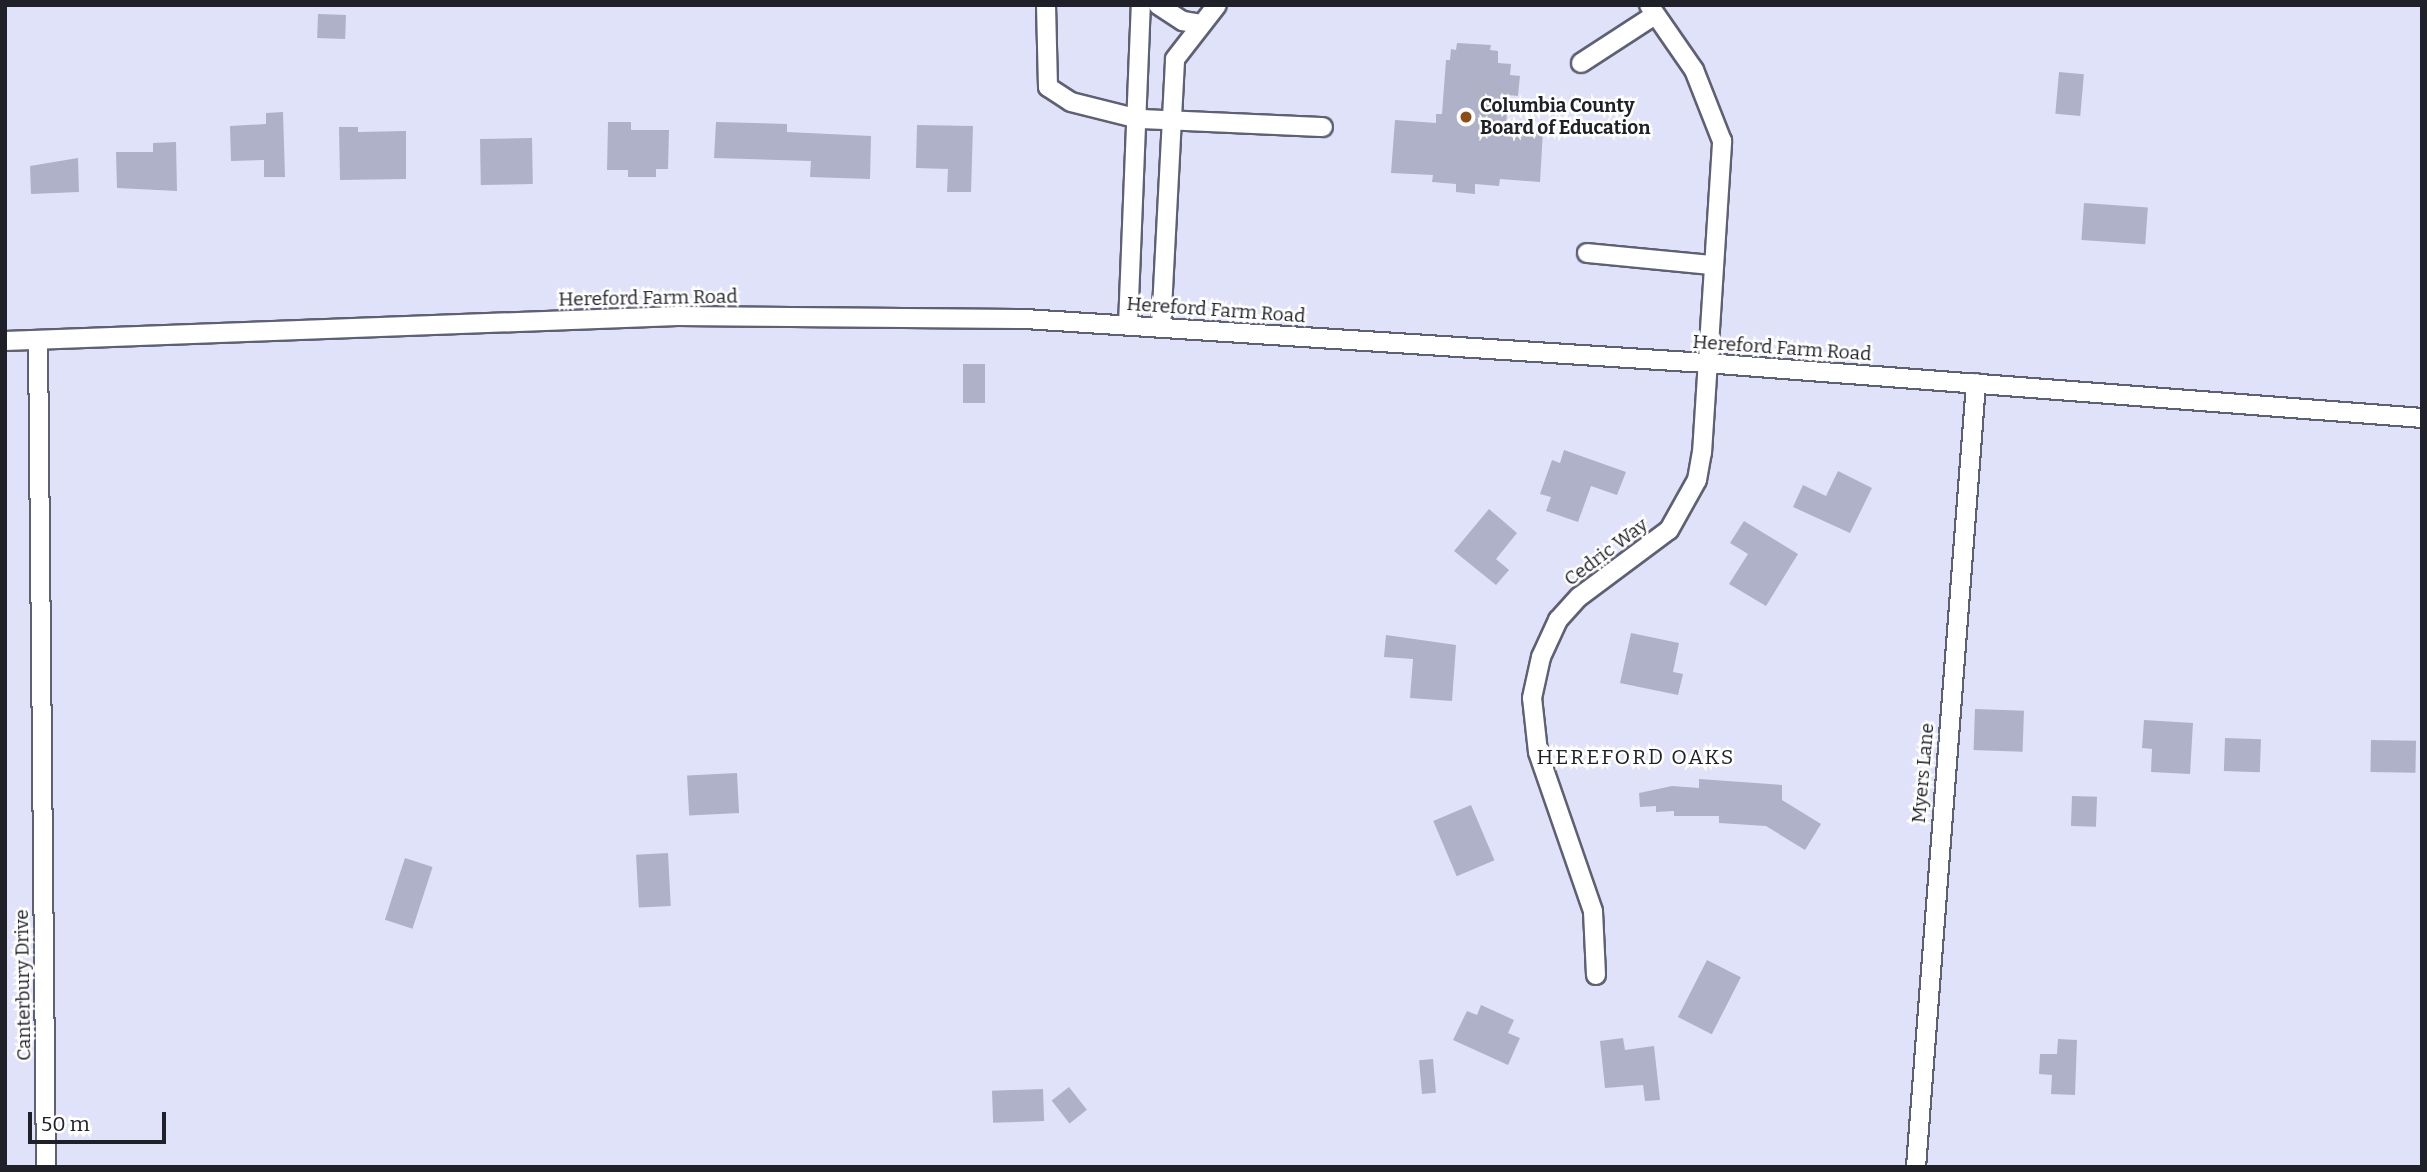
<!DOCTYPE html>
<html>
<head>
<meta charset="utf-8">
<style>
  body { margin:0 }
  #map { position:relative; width:2427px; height:1172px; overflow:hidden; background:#e0e2fa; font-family:Bitter,serif }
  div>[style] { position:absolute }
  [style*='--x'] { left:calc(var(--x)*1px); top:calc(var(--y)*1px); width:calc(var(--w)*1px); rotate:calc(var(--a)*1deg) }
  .building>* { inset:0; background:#afb1c8; transform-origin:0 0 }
  .roads { filter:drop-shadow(2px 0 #5e6074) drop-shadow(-2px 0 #5e6074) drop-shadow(0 2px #5e6074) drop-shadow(0 -2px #5e6074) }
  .minor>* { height:18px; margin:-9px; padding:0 9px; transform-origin:9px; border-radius:9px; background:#fff }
  .dots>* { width:19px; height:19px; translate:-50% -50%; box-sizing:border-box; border:4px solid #fff; border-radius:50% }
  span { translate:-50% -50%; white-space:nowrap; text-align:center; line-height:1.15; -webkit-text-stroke:5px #fff; paint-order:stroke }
  .poi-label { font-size:19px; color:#202029; font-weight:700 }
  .left { translate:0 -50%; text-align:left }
  .street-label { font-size:19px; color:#202029 }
  .neighbourhood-label { font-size:21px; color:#202029; letter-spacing:2px }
  .frame { position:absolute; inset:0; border:7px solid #202029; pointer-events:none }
  .scale { position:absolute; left:28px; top:1112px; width:138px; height:32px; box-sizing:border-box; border:4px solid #202029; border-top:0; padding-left:9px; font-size:21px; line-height:24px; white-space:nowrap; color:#202029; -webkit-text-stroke:5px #fff; paint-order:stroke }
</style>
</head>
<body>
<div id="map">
  <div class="building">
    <div style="left:318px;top:14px;width:28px;height:24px;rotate:2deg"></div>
    <div style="clip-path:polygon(1457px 43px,1491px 45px,1490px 50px,1498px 51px,1498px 63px,1511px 64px,1510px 75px,1520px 76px,1518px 96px,1508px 95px,1506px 128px,1543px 130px,1540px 182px,1500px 179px,1499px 186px,1475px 184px,1475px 194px,1456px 192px,1456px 184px,1432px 182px,1433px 175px,1391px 173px,1395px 120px,1436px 123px,1436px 114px,1442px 114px,1446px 60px,1450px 60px,1451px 49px,1456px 50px)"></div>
    <div style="left:2059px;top:72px;width:25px;height:42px;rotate:5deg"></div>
    <div style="clip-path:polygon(283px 112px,285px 177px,264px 177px,264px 160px,231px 161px,230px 126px,266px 124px,266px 113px)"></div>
    <div style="clip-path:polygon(608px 122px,631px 122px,631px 130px,669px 130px,668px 169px,656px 169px,656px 177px,628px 177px,628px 170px,607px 170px)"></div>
    <div style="clip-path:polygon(716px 122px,787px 124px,787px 132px,871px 136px,870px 179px,810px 177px,811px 161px,714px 158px)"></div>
    <div style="clip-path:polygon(917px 125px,973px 126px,971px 192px,947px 192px,948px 169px,916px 168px)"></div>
    <div style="clip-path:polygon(339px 127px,358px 127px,358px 132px,406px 131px,406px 179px,340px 180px)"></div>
    <div style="left:532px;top:138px;width:46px;height:52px;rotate:89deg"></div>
    <div style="clip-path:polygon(176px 142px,177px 191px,117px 188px,116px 152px,153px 152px,153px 143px)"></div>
    <div style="clip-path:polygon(78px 158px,79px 192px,31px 194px,30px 166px)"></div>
    <div style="left:2084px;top:203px;width:64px;height:37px;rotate:4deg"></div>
    <div style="left:963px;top:364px;width:22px;height:39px"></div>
    <div style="clip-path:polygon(1564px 450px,1626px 472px,1617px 495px,1591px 486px,1578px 522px,1546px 511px,1551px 497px,1540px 494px,1552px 460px,1560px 463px)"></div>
    <div style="clip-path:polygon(1838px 471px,1872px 488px,1850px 533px,1793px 507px,1803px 485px,1826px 496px)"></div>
    <div style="clip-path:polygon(1489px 509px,1517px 533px,1496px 559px,1509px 570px,1496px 585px,1454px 551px)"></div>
    <div style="clip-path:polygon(1744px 521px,1798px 554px,1766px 606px,1729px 584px,1748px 554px,1730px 543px)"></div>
    <div style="clip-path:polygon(1631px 633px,1679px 643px,1673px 672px,1683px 674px,1678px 695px,1620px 683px)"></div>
    <div style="clip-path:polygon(1386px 635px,1456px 645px,1452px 701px,1410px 698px,1413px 659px,1384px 657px)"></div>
    <div style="left:1975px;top:709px;width:49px;height:41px;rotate:2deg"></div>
    <div style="clip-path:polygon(2144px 720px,2193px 723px,2190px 774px,2151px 772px,2152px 749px,2142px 748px)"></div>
    <div style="left:2225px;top:738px;width:36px;height:33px;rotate:2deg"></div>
    <div style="left:2371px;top:740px;width:45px;height:32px;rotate:1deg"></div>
    <div style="left:737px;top:773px;width:40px;height:50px;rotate:87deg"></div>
    <div style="clip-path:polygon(1699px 779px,1782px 785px,1782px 800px,1821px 824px,1805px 850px,1766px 826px,1719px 823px,1719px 816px,1674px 816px,1674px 811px,1656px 812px,1656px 806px,1640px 807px,1639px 793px,1672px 786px,1699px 788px)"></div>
    <div style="left:2072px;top:796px;width:25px;height:30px;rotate:2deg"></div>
    <div style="left:1471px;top:805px;width:60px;height:41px;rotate:67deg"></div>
    <div style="left:668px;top:853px;width:53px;height:32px;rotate:87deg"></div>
    <div style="left:405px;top:858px;width:29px;height:65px;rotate:18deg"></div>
    <div style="left:1707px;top:960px;width:38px;height:64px;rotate:27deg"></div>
    <div style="clip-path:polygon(1481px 1005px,1514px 1020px,1508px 1033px,1520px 1038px,1508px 1065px,1453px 1040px,1467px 1011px,1477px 1015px)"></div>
    <div style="clip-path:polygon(1623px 1038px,1625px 1050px,1654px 1046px,1660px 1100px,1645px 1101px,1643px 1085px,1605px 1088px,1600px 1041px)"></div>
    <div style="clip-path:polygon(2058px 1039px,2077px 1040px,2075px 1095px,2051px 1094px,2052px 1075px,2039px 1074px,2040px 1054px,2057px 1054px)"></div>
    <div style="left:1433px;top:1059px;width:34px;height:14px;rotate:85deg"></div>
    <div style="left:1069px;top:1087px;width:29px;height:22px;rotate:52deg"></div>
    <div style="left:1043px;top:1089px;width:32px;height:51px;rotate:88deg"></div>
  </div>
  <div class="roads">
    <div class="minor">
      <div style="--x:1046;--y:5;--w:82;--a:88.6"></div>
      <div style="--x:1048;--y:87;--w:27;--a:33"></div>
      <div style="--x:1071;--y:102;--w:70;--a:14"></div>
      <div style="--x:1139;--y:119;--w:184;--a:2.5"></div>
      <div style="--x:1158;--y:5;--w:30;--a:33"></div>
      <div style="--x:1183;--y:21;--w:18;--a:9"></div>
      <div style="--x:1581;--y:63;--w:88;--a:-33"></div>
      <div style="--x:1587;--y:253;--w:126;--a:5.5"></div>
      <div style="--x:1128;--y:325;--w:320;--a:-87.7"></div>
      <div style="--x:1161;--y:328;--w:269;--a:-87"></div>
      <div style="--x:1175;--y:59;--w:68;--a:-52.1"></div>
      <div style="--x:38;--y:340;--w:827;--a:89.45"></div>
      <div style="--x:5;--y:341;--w:673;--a:-2.13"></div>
      <div style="--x:678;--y:316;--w:347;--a:0.5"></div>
      <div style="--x:1025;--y:319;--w:682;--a:3.7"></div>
      <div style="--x:1706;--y:363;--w:718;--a:4.39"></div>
      <div style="--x:1596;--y:975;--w:64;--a:-92.7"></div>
      <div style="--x:1593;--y:911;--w:168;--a:-109.1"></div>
      <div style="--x:1538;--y:752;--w:54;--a:-96.3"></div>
      <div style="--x:1532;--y:698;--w:42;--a:-77.6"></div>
      <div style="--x:1541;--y:657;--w:41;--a:-65.3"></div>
      <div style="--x:1558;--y:620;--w:31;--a:-48"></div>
      <div style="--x:1579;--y:597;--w:112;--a:-36.7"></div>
      <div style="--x:1669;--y:530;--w:57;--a:-60.8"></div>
      <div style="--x:1697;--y:480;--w:27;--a:-80"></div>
      <div style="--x:1702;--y:453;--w:313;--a:-86.3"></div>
      <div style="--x:1722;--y:141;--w:76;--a:-111.5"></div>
      <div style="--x:1694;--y:70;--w:79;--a:-124.7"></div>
      <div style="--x:1916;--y:1167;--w:786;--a:-85.62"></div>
    </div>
  </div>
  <div class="dots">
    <div style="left:1466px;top:117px;background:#8d4d16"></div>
  </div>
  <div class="poi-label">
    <span class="left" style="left:1480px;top:117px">Columbia County<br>Board of Education</span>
  </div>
  <div class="street-label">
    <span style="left:648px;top:298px;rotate:-1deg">Hereford Farm Road</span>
    <span style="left:1216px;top:310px;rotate:4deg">Hereford Farm Road</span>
    <span style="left:1782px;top:348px;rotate:4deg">Hereford Farm Road</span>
    <span style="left:1606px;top:552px;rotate:-37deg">Cedric Way</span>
    <span style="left:1923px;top:773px;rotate:-85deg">Myers Lane</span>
    <span style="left:23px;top:985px;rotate:-91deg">Canterbury Drive</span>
  </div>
  <div class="neighbourhood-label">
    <span style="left:1636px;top:757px">HEREFORD OAKS</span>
  </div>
  <div class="frame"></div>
  <div class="scale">50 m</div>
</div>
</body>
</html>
